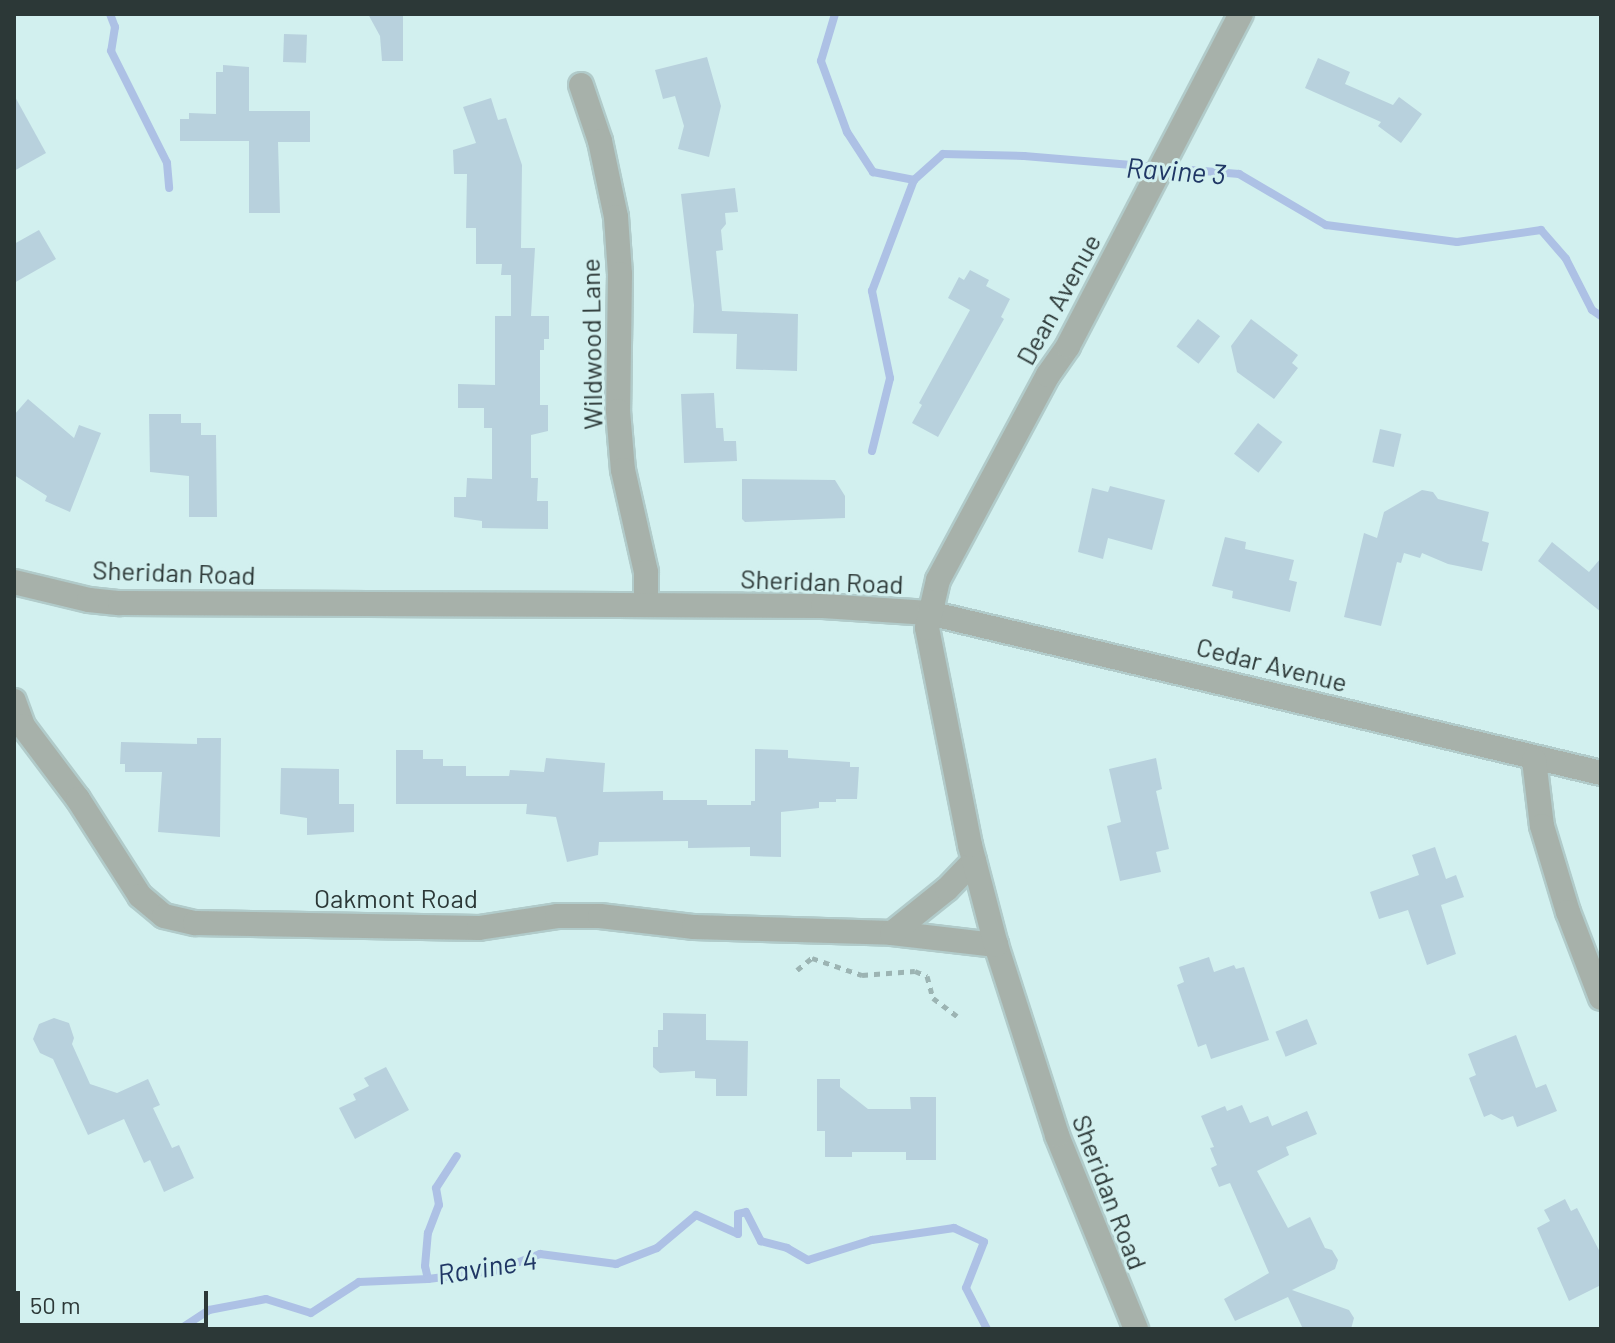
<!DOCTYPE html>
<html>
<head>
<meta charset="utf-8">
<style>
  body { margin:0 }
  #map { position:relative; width:1615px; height:1343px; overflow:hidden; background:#d2f0ef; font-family:Barlow,sans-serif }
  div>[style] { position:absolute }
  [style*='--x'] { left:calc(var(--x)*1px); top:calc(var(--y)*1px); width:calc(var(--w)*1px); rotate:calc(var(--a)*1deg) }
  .stream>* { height:8px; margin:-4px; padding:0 4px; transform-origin:4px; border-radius:4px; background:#adc1e5 }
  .building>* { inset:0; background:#b8d1dd; transform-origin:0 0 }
  .path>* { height:5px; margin-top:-2.5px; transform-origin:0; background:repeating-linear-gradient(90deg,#9cb4b3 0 6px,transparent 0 12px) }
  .roads { filter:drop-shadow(2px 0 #b1cbca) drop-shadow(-2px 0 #b1cbca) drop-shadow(0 2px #b1cbca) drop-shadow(0 -2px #b1cbca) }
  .minor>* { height:24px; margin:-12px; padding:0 12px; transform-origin:12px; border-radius:12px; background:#a7b1aa }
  span { translate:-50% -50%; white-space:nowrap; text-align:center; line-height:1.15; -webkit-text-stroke:6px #d2f0ef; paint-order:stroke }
  .street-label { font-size:26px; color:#2c3837 }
  .water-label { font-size:28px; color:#203765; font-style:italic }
  .frame { position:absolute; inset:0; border:16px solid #2c3837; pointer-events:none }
  .scale { position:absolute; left:16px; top:1291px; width:192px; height:36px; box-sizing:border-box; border:4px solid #2c3837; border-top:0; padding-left:10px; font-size:24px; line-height:28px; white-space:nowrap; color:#2c3837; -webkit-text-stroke:6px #d2f0ef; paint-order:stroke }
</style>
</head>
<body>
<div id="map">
  <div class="stream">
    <div style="--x:110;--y:14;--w:14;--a:69"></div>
    <div style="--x:115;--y:27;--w:24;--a:99"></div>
    <div style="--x:111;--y:51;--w:125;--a:63.4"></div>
    <div style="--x:167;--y:163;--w:25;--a:85"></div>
    <div style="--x:835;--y:14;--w:49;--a:106.6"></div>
    <div style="--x:821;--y:61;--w:76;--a:69.9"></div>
    <div style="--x:847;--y:132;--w:48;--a:57"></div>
    <div style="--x:873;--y:172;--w:42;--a:11"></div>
    <div style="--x:914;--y:180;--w:39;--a:-42"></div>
    <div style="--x:943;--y:154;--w:81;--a:1.4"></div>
    <div style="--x:1024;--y:156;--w:216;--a:4.8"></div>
    <div style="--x:1239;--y:174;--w:101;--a:30.4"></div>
    <div style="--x:1326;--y:225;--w:132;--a:7.4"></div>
    <div style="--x:1457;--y:242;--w:85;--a:-8.1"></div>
    <div style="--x:1541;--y:230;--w:38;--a:49"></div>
    <div style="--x:1566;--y:259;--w:57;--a:63"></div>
    <div style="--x:1592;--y:310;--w:11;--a:34"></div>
    <div style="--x:872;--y:451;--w:75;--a:-76.1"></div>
    <div style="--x:890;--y:378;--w:89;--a:-101.7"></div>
    <div style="--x:872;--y:291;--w:119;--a:-69.3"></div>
    <div style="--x:428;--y:1279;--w:13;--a:-103"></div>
    <div style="--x:425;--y:1266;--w:33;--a:-85"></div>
    <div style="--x:428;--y:1233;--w:30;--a:-69"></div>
    <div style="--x:439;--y:1205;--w:17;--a:-100"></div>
    <div style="--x:436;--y:1188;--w:38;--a:-57"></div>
    <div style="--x:180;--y:1329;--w:35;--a:-33"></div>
    <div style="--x:209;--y:1310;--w:58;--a:-10.9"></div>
    <div style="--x:266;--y:1299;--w:47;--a:17.3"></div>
    <div style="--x:311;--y:1313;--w:57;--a:-32.9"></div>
    <div style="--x:359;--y:1282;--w:69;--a:-2.5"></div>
    <div style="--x:428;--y:1279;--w:71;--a:-7.3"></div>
    <div style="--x:498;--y:1270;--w:45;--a:-20.9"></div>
    <div style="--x:540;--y:1254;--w:77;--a:7.5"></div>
    <div style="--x:616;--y:1264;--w:44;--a:-21.3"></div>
    <div style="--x:657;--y:1248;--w:51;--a:-40.2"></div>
    <div style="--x:696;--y:1215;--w:46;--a:24.3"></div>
    <div style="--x:738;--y:1234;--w:20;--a:-90"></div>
    <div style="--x:738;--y:1214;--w:8;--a:-14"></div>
    <div style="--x:746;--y:1212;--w:33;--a:63"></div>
    <div style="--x:761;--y:1241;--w:27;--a:15"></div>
    <div style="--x:787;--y:1248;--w:24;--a:30"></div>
    <div style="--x:808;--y:1260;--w:67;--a:-17.4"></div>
    <div style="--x:872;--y:1240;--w:83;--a:-8.3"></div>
    <div style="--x:954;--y:1228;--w:33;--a:25"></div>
    <div style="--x:984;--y:1242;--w:49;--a:111.4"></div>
    <div style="--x:966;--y:1288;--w:46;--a:62.9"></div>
  </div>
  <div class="building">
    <div style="clip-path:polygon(368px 14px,403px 14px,403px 61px,382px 61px,380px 36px)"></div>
    <div style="left:284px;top:34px;width:23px;height:28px;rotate:2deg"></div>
    <div style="clip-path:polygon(707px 57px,721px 106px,709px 157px,678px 149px,684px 126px,675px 96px,663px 99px,655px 70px)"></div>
    <div style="clip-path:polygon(1318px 58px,1350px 72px,1345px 84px,1393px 105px,1399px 97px,1422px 114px,1401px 143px,1378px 126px,1381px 122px,1305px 88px)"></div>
    <div style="clip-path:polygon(223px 65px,249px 67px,249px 111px,310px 111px,310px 142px,278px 142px,280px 213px,249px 213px,249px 141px,180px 141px,180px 119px,189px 119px,189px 113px,216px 114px,216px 72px,223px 72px)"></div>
    <div style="clip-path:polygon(14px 95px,46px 153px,14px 171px)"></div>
    <div style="clip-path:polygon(491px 98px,498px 120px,506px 118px,522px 165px,521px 248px,535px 248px,531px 316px,549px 316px,549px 339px,544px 339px,544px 350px,540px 350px,540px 405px,548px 405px,548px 431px,531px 435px,531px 478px,538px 478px,537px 501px,548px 501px,548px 529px,482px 528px,482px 521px,454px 517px,454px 497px,466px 497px,467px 478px,492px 479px,492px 428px,484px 428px,484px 408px,458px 408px,458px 384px,495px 385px,495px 316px,511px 316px,511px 275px,501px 275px,502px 264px,476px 264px,476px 228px,466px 228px,467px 174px,454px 174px,453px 150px,476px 143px,463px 107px)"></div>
    <div style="clip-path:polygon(735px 188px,738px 212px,725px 213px,726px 224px,721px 230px,723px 250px,716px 251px,722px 311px,798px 314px,797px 371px,736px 369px,737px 334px,693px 333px,694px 305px,681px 194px)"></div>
    <div style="clip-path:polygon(39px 230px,56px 259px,14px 283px,14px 244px)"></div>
    <div style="clip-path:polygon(970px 270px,989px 280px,986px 286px,1010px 299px,1001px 317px,1004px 319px,938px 437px,912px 423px,922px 405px,919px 403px,970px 310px,948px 298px,959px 277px,964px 280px)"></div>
    <div style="left:1198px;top:319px;width:28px;height:35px;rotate:38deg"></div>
    <div style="clip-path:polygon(1251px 319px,1298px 355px,1292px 363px,1298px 368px,1274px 399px,1237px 372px,1231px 346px)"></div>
    <div style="clip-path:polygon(714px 393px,716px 428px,723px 428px,724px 441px,736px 441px,737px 461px,684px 463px,681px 394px)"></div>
    <div style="clip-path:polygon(28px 399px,74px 438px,79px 425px,101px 433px,70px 512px,45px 501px,47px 496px,14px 475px,14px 415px)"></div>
    <div style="clip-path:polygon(149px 414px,181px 414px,181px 423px,201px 423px,201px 435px,216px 435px,217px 517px,189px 517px,189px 476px,150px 472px)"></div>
    <div style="left:1258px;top:423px;width:31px;height:39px;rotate:38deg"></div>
    <div style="left:1380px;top:429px;width:22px;height:34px;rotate:13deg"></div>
    <div style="clip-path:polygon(742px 479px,835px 480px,845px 496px,845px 518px,745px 522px,742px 519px)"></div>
    <div style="clip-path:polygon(1110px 486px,1165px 500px,1152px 550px,1108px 538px,1103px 559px,1078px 552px,1092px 488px,1108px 492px)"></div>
    <div style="clip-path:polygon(1422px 490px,1433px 492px,1438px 499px,1489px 512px,1482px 541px,1489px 543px,1482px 571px,1448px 564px,1422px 553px,1420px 558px,1404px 553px,1401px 563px,1397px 562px,1381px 626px,1344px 617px,1364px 533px,1377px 538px,1384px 512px)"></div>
    <div style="clip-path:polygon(1225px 537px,1246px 542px,1245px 549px,1294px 560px,1289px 580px,1297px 582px,1290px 612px,1232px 598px,1233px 591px,1212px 586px)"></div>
    <div style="clip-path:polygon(1552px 542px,1589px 572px,1601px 558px,1601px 612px,1538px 561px)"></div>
    <div style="clip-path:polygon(197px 738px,221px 738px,220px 837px,158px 832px,162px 772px,125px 772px,125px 764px,120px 764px,121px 742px,197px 744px)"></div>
    <div style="clip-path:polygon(755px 749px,788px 750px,788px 758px,850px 762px,850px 767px,859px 767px,857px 799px,836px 799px,836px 802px,819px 802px,819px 808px,781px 812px,781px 857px,750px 856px,750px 847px,688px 848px,688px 841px,599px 842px,598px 855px,567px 862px,556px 817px,526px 814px,527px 804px,396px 804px,396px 750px,423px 750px,423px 759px,443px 759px,443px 766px,466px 766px,466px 776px,509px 776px,510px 770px,544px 772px,546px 758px,605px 763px,603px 792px,663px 791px,663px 800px,707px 800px,707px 805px,751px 805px,751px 801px,755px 801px)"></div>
    <div style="clip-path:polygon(1156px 758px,1162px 789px,1156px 791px,1169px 849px,1156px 852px,1161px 872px,1120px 881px,1107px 826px,1121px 822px,1109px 769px)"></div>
    <div style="clip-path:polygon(281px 768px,339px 769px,339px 804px,354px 804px,354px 832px,307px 835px,307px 818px,280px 814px)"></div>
    <div style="clip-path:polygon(1435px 847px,1446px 879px,1456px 875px,1464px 897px,1441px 905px,1456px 954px,1427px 965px,1408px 910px,1379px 919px,1370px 892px,1419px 875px,1412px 855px)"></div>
    <div style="clip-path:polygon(1209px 957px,1214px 972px,1234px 965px,1236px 969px,1244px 967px,1269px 1040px,1211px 1059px,1206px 1044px,1198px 1047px,1177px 985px,1184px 982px,1179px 967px)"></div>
    <div style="clip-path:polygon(663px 1013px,706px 1014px,706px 1040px,748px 1041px,747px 1096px,716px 1096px,716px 1079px,695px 1078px,695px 1071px,660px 1073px,653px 1067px,653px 1047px,658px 1047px,658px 1030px,663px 1030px)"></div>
    <div style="clip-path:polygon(54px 1018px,69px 1023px,74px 1038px,72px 1044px,90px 1084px,117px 1093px,148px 1079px,160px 1105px,153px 1108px,172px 1148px,179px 1145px,194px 1178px,164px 1192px,150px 1160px,144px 1163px,124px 1119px,88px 1135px,53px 1059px,40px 1053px,33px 1039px,39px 1024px)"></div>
    <div style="left:1307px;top:1019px;width:27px;height:34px;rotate:68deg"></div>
    <div style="clip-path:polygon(1516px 1035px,1536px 1088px,1546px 1084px,1557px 1111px,1517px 1127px,1513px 1116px,1502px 1120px,1491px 1114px,1484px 1117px,1469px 1078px,1476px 1075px,1468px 1054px)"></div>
    <div style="clip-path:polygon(386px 1067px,409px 1110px,355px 1139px,339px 1108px,356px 1100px,353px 1094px,369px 1086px,364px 1078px)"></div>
    <div style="clip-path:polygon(817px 1079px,840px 1079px,840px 1087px,868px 1109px,911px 1109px,910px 1097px,936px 1097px,936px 1160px,906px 1160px,906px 1152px,852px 1152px,852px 1157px,825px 1157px,825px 1131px,817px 1131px)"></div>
    <div style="clip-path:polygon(1242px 1105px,1250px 1123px,1268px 1116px,1272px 1126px,1307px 1111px,1317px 1134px,1286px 1147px,1289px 1155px,1257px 1171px,1288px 1228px,1310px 1217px,1325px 1248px,1332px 1250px,1338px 1260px,1335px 1269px,1292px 1290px,1349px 1310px,1354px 1318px,1351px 1329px,1303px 1329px,1288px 1297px,1235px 1321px,1224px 1299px,1269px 1273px,1230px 1183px,1219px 1187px,1211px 1168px,1217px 1165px,1210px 1148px,1214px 1147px,1201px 1116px,1225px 1106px,1227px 1111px)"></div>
    <div style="clip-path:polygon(1565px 1199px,1571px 1211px,1577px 1208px,1601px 1254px,1601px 1285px,1569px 1301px,1537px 1228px,1550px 1221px,1544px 1210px)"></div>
  </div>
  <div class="path">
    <div style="--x:797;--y:970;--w:19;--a:-39"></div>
    <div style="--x:812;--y:958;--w:53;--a:18.8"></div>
    <div style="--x:862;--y:975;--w:53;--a:-4.3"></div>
    <div style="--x:915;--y:971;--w:13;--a:23"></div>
    <div style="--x:927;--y:976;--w:23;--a:75"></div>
    <div style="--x:933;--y:998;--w:30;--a:37"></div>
  </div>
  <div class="roads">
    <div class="minor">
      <div style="--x:581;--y:85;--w:59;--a:71.3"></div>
      <div style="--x:600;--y:141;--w:78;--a:78.1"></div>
      <div style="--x:616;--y:217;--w:57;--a:86"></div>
      <div style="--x:620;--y:274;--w:137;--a:90.8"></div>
      <div style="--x:618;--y:411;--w:59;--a:85.2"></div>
      <div style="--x:623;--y:470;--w:105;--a:77.3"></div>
      <div style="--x:646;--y:572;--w:33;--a:90"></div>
      <div style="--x:14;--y:582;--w:77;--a:13.5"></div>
      <div style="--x:89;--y:600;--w:31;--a:6"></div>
      <div style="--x:120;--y:603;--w:703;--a:0.24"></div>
      <div style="--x:823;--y:606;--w:106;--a:3.8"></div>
      <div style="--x:929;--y:613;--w:691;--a:13.39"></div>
      <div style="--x:14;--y:701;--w:27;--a:70"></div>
      <div style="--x:23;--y:726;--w:91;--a:53"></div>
      <div style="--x:78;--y:799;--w:115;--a:57.4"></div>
      <div style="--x:140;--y:896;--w:31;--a:40"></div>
      <div style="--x:164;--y:916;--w:32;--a:13"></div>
      <div style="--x:195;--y:923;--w:284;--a:1"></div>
      <div style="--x:479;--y:928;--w:79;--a:-8.7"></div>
      <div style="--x:557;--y:916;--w:43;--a:0"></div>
      <div style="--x:600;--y:916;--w:95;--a:6.7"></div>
      <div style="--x:694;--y:927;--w:198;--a:1.7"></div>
      <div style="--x:892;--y:933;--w:105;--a:6.6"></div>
      <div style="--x:1534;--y:760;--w:66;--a:83.1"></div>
      <div style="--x:1542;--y:826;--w:90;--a:73.2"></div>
      <div style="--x:1568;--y:912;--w:92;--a:69"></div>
      <div style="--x:892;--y:933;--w:70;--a:-38.7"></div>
      <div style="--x:947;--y:889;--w:39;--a:-46"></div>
      <div style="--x:1136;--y:1329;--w:209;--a:-112.2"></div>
      <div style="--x:1057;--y:1135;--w:200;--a:-107.8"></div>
      <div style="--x:996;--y:945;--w:103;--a:-104.6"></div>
      <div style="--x:970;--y:845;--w:221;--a:-101.2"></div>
      <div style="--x:927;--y:628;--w:49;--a:-77.1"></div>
      <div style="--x:938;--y:580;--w:233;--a:-61.8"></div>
      <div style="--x:1048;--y:375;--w:35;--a:-55"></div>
      <div style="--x:1068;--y:346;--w:374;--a:-62.5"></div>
    </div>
  </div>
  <div class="street-label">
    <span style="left:1058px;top:299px;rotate:-61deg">Dean Avenue</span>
    <span style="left:591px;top:344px;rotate:-91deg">Wildwood Lane</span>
    <span style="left:174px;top:572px;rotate:2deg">Sheridan Road</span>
    <span style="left:822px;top:581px;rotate:2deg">Sheridan Road</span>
    <span style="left:1272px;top:664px;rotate:14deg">Cedar Avenue</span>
    <span style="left:396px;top:898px">Oakmont Road</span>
    <span style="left:1110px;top:1192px;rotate:69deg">Sheridan Road</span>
  </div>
  <div class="water-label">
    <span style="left:1176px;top:170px;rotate:4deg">Ravine 3</span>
    <span style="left:487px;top:1266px;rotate:-9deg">Ravine 4</span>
  </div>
  <div class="frame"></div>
  <div class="scale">50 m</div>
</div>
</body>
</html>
